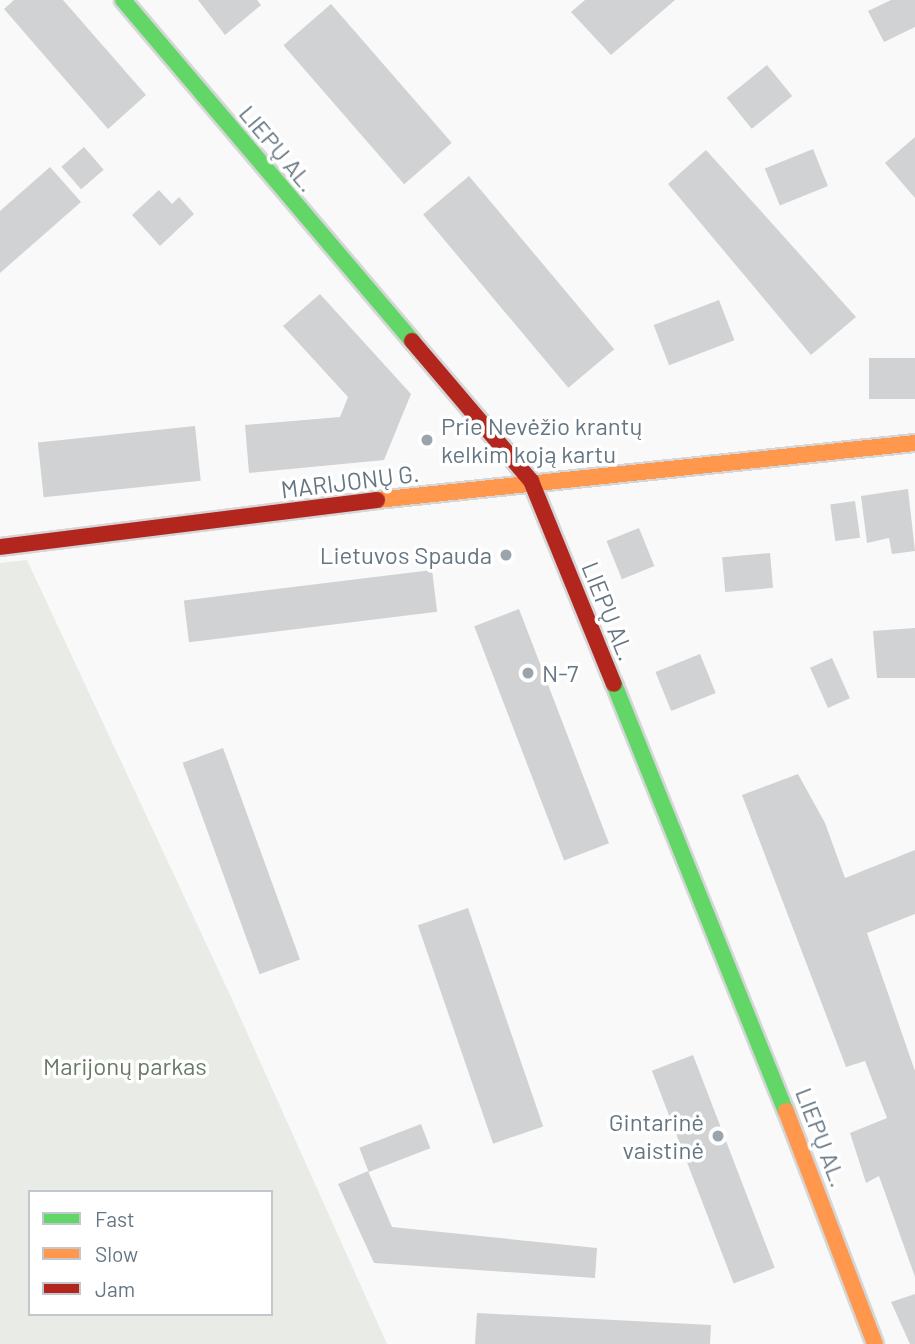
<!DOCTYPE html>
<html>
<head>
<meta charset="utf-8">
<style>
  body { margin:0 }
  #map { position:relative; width:915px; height:1344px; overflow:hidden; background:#f9f9f9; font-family:Barlow,sans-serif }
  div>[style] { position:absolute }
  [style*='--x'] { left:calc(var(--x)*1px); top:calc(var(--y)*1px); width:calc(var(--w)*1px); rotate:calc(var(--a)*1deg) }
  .green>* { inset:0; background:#e8ebe6 }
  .building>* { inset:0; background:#d0d2d3; transform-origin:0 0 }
  .roads { filter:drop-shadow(2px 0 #d5d6d7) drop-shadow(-2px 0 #d5d6d7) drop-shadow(0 2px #d5d6d7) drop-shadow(0 -2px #d5d6d7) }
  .fast>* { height:16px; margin:-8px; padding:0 8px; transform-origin:8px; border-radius:8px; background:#63d668 }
  .slow>* { height:16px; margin:-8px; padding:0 8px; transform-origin:8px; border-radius:8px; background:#ff974d }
  .jam>* { height:16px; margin:-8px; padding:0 8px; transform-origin:8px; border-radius:8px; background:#b3261e }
  .dots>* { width:19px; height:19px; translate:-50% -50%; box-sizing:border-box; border:4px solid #fff; border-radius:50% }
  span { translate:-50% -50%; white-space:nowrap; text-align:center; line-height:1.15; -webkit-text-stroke:7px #fff; paint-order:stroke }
  .street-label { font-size:24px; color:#657683 }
  .poi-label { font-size:24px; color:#657683 }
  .left { translate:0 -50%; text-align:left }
  .right { translate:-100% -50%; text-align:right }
  .park-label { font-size:24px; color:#687a64 }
  .legend { position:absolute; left:28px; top:1190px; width:245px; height:126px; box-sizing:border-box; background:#fff; border:2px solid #c1c8cd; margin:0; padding:9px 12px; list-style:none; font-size:21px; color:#657683 }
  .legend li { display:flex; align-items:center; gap:14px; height:35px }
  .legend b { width:35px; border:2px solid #c1c8cd }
</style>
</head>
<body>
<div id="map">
  <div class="green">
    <div style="clip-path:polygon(evenodd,27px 560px,231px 997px,387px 1344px,0 1344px,0 563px,27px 560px,30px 1192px,271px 1192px,271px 1314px,30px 1314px,30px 1192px)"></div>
  </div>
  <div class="building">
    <div style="clip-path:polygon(14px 0,63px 0,146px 95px,108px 129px,4px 9px)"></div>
    <div style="clip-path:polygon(198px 0,257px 0,261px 5px,225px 35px)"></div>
    <div style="clip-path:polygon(585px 0,675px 0,611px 55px,571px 12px)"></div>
    <div style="clip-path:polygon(891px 0,915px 0,915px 27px,884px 42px,868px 11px)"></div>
    <div style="left:331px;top:4px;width:184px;height:63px;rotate:49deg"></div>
    <div style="left:767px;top:65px;width:40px;height:52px;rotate:51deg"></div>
    <div style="clip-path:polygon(915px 137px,915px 198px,885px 163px)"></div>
    <div style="left:84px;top:147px;width:30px;height:30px;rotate:49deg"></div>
    <div style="left:813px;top:149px;width:40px;height:52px;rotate:68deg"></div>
    <div style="clip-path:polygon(706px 150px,856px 317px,811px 355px,668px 184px)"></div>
    <div style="clip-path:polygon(50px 167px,81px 202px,0 273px,0 211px)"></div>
    <div style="left:469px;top:176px;width:226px;height:60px;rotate:50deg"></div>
    <div style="clip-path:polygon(159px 190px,172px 204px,179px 197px,194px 214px,160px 246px,132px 215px)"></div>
    <div style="clip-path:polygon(320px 294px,411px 394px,384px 460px,249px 473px,245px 425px,340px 417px,348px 397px,283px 326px)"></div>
    <div style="left:719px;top:300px;width:43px;height:70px;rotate:69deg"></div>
    <div style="left:915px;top:358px;width:41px;height:46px;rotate:90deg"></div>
    <div style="left:195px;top:426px;width:55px;height:158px;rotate:84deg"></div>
    <div style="clip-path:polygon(908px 489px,915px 551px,892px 554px,889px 538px,867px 543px,861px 496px)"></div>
    <div style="left:855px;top:501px;width:37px;height:25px;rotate:82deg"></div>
    <div style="left:639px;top:528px;width:41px;height:35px;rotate:68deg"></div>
    <div style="left:770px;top:553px;width:35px;height:48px;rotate:85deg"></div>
    <div style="left:432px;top:570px;width:42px;height:250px;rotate:83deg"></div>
    <div style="left:519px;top:609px;width:251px;height:48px;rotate:69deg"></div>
    <div style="clip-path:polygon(915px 628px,915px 678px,877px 678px,873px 631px)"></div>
    <div style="left:700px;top:654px;width:42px;height:48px;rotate:68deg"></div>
    <div style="left:832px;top:658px;width:44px;height:24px;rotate:66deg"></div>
    <div style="left:223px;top:748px;width:225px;height:43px;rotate:70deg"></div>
    <div style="clip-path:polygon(798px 774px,825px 823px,845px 878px,915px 850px,915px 914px,867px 933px,915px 1071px,915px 1277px,879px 1176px,866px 1183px,850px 1133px,887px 1118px,865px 1061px,846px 1067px,742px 795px)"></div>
    <div style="left:468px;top:908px;width:231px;height:53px;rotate:71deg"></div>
    <div style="left:693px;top:1055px;width:228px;height:44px;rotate:69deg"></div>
    <div style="left:421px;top:1124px;width:26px;height:66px;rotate:69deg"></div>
    <div style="clip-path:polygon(368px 1171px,392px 1227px,597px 1248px,595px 1278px,374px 1263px,338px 1184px)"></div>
    <div style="clip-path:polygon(915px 1294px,915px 1344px,910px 1344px,891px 1302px)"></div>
    <div style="clip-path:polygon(477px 1313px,711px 1325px,710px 1344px,475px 1344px)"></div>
  </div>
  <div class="roads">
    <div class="fast">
      <div style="--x:123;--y:0;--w:447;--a:49.7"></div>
      <div style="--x:614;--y:684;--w:460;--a:68.1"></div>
    </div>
    <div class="slow">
      <div style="--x:377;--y:500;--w:541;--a:-6.05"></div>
      <div style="--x:786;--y:1111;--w:249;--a:69.1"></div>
    </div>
    <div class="jam">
      <div style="--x:412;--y:341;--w:184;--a:49.6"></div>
      <div style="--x:531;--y:481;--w:219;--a:67.8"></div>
      <div style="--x:0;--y:547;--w:380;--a:-7.1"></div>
    </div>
  </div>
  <div class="dots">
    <div style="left:427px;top:440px;background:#99a4ac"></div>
    <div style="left:506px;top:555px;background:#99a4ac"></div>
    <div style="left:528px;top:673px;background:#99a4ac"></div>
    <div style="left:718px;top:1136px;background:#99a4ac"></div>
  </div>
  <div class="street-label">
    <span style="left:278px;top:148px;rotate:50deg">LIEPŲ AL.</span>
    <span style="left:350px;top:481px;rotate:-7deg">MARIJONŲ G.</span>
    <span style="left:609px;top:611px;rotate:68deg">LIEPŲ AL.</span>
    <span style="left:822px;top:1137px;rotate:69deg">LIEPŲ AL.</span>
  </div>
  <div class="poi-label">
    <span class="left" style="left:441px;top:440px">Prie Nevėžio krantų<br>kelkim koją kartu</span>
    <span class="right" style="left:492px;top:555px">Lietuvos Spauda</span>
    <span class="left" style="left:542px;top:673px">N-7</span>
    <span class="right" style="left:704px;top:1136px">Gintarinė<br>vaistinė</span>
  </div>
  <div class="park-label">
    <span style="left:125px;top:1066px">Marijonų parkas</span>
  </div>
  <ul class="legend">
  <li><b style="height:9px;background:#63d668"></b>Fast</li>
  <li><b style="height:9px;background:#ff974d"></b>Slow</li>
  <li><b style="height:9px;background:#b3261e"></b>Jam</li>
  </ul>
</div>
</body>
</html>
